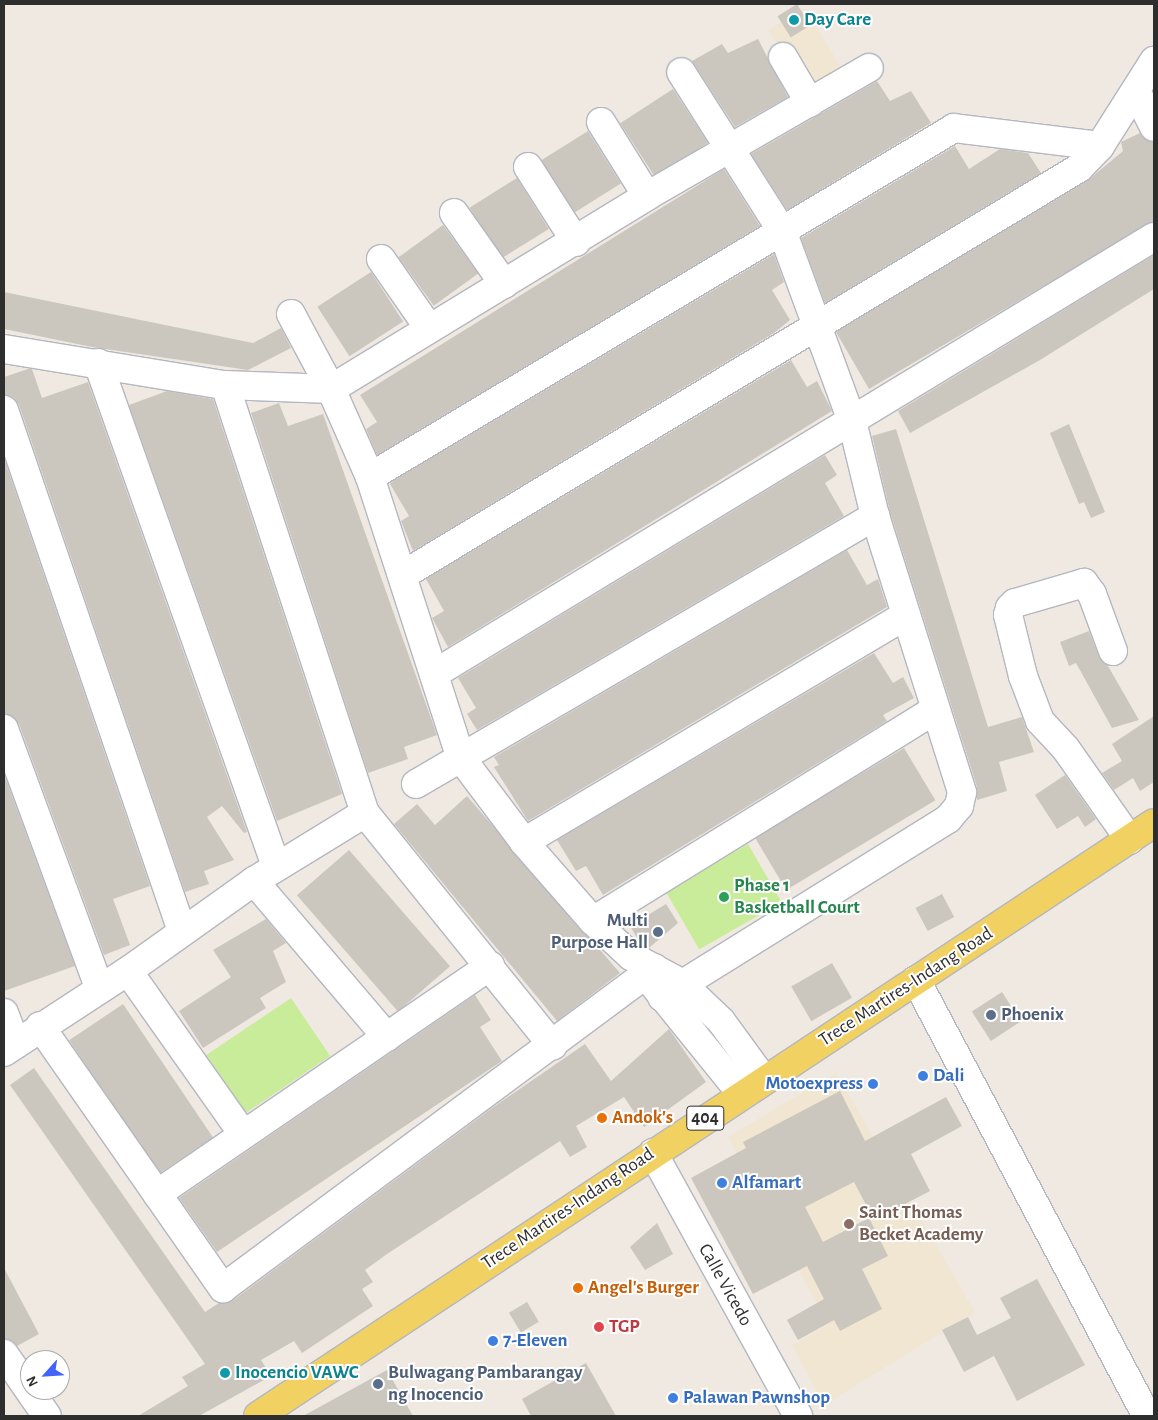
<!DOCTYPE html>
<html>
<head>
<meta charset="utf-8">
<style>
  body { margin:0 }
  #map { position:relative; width:1158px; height:1420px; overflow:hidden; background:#efe9e1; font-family:"Alegreya Sans",sans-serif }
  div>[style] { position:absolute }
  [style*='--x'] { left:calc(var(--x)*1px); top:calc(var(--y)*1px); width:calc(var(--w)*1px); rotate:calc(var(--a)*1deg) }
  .education>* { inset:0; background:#f0e6d1; transform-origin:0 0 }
  .pitch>* { inset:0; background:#c9ec9a; transform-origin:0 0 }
  .building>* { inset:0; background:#cbc7bf; transform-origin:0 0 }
  .roads { filter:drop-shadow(1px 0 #b4b7c1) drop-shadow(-1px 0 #b4b7c1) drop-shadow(0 1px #b4b7c1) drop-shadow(0 -1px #b4b7c1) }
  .minor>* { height:28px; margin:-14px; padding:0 14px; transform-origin:14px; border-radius:14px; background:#fff }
  .major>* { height:28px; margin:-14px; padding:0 14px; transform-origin:14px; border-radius:14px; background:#f2d163 }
  .dots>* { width:14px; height:14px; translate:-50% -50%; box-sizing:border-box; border:2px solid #fff; border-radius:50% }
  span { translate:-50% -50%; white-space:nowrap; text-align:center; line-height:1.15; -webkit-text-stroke:4px #fff; paint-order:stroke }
  .shield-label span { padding:1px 4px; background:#fff; border:1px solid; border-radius:4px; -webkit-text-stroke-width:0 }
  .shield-label { font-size:18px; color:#2e2e2e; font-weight:700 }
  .culture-label { font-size:19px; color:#0d838f; font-weight:700 }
  .left { translate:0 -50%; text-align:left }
  .leisure-label { font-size:19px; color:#27864d; font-weight:700 }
  .service-label { font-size:19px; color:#4e5e75; font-weight:700 }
  .right { translate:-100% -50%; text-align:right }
  .street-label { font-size:19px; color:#2e2e2e }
  .shop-label { font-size:19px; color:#366cbe; font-weight:700 }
  .food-label { font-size:19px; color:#c56008; font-weight:700 }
  .education-label { font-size:19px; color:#785e54; font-weight:700 }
  .health-label { font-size:19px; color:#be3a42; font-weight:700 }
  .frame { position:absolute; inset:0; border:5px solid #2e2e2e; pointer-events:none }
  .north { position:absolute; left:20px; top:1350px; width:50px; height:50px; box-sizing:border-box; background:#fff; border:1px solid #ababab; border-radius:50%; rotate:244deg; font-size:14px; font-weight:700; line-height:20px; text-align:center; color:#2e2e2e }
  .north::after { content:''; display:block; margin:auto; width:18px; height:22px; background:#4264fb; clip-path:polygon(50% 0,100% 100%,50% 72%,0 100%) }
</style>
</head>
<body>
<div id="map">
  <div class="education">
    <div style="left:805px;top:8px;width:80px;height:42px;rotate:59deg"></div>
    <div style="clip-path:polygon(836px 1073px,975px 1312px,824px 1405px,792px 1345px,828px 1325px,728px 1137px)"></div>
  </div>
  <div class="pitch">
    <div style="left:748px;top:844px;width:67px;height:95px;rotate:60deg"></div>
    <div style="left:291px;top:998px;width:70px;height:102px;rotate:56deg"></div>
  </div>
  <div class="building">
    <div style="left:797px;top:4px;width:25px;height:23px;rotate:58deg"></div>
    <div style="clip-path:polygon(758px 39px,788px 97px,735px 127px,692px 61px,722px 44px,728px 53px)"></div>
    <div style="clip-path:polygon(877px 81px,890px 101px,911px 91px,931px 123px,787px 210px,751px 154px)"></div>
    <div style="left:673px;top:89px;width:64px;height:63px;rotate:57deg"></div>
    <div style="left:588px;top:131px;width:62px;height:55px;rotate:58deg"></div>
    <div style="clip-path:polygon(1140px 133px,1154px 142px,1154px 221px,869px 389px,836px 332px,1087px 181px,1123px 151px,1121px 142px)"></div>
    <div style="clip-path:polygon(955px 146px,969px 169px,1000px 149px,1028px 153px,1041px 173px,825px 303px,801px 238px)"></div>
    <div style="clip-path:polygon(724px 169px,760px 226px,377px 455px,366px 429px,377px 422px,360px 395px)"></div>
    <div style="left:517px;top:178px;width:60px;height:56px;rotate:58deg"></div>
    <div style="left:443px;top:225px;width:60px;height:55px;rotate:54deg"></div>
    <div style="clip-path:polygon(774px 254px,784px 282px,772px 290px,790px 320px,774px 333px,413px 551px,401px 521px,409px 516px,390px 484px,393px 481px)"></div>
    <div style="clip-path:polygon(1154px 255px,1154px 289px,1040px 360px,910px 433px,898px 411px)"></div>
    <div style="left:371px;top:272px;width:59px;height:64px;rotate:57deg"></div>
    <div style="clip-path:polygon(4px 292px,253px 343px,281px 328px,291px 348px,248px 370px,92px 347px,4px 329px)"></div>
    <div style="clip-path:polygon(791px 360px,807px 387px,817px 381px,832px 411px,448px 647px,432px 618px,444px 611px,426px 579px)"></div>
    <div style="clip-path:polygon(28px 369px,32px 369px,42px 398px,88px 382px,247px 832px,244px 833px,222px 806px,207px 817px,234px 860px,204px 871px,209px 884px,185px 892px,19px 405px,14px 398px,4px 395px,4px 377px)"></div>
    <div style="clip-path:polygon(167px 391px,213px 399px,342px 794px,277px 821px,129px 405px)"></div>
    <div style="clip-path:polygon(279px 403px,288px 426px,323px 414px,437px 735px,404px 747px,408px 759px,368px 773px,251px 413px)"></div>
    <div style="clip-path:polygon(1069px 424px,1105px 512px,1091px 518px,1084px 502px,1079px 504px,1050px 433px)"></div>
    <div style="clip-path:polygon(896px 429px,988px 727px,1022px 717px,1034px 752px,999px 762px,1007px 791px,977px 800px,977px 787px,890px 512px,872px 436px)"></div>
    <div style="clip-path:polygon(825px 455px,837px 475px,825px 483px,844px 516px,477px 730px,467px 714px,476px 708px,458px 678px)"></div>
    <div style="clip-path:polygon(4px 458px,150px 886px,113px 899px,130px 945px,104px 955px,19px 724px,4px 714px)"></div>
    <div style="clip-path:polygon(847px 550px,867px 585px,878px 579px,887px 607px,528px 821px,494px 767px,499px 765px,494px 757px)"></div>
    <div style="clip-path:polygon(1089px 631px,1099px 657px,1108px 666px,1139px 720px,1112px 728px,1076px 663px,1069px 666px,1060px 642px)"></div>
    <div style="clip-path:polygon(874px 653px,893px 683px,903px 677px,914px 698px,883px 715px,887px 721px,603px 895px,586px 866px,576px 871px,557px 840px)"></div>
    <div style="clip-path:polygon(1154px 716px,1154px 782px,1140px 791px,1133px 778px,1114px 790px,1102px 773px,1122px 761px,1112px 744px)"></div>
    <div style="left:904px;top:748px;width:61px;height:174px;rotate:59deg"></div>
    <div style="clip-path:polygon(4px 774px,75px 966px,4px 991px)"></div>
    <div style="clip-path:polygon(1065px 775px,1096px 819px,1085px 827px,1078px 816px,1057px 829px,1035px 795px)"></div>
    <div style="clip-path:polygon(467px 796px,620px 973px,557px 1021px,394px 824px,417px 804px,435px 825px)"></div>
    <div style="left:349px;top:850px;width:154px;height:69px;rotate:49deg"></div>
    <div style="left:942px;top:894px;width:26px;height:30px;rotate:62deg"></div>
    <div style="clip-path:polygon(666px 904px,678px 923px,649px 948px,640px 943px,630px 926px)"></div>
    <div style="clip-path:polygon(266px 919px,286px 943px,273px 951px,286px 982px,260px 998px,266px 1008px,203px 1048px,179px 1011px,231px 977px,213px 950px)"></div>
    <div style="left:832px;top:963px;width:40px;height:47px;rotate:60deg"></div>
    <div style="left:1002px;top:992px;width:35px;height:36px;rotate:57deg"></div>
    <div style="clip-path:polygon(475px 995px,491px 1020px,480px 1027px,502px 1061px,217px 1252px,179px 1198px)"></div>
    <div style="left:123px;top:1004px;width:161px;height:65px;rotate:56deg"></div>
    <div style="clip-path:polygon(669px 1029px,706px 1082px,644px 1127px,624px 1097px,576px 1126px,587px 1147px,570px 1157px,560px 1141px,387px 1254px,365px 1270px,373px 1282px,362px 1289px,373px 1306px,302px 1353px,294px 1341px,261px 1360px,271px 1376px,199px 1416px,138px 1416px,188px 1386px,182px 1377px,205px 1364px,10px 1085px,34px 1068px,205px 1312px,219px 1303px,232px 1301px,492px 1108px,585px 1044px,611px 1081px)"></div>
    <div style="clip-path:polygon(840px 1091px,865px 1141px,946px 1097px,962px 1126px,911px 1154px,930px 1191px,899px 1207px,874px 1220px,854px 1182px,805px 1207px,823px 1242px,869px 1218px,888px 1256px,862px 1269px,882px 1309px,840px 1331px,834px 1320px,798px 1340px,787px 1320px,824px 1299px,807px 1266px,753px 1294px,691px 1178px,746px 1148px,743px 1142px)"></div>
    <div style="clip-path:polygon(657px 1223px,673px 1254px,645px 1270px,630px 1247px)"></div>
    <div style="clip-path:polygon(4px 1268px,39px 1334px,17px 1346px,4px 1339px)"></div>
    <div style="clip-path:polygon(1037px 1279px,1085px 1365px,1017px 1401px,994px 1356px,964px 1372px,942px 1330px,968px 1317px,977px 1335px,1011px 1318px,1000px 1298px)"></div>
    <div style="left:527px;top:1302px;width:23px;height:21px;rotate:59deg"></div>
    <div style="clip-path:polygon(586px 1363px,616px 1416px,531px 1416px,522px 1399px)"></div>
    <div style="clip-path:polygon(387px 1370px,413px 1416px,303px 1416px)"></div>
  </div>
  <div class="roads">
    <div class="minor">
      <div style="--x:783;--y:57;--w:53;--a:59.6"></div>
      <div style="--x:1136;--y:91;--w:40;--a:63.4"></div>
      <div style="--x:601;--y:122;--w:87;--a:58.1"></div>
      <div style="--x:528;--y:167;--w:89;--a:57.4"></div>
      <div style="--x:454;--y:213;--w:87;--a:54.8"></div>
      <div style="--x:381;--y:259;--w:84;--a:55.2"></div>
      <div style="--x:291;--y:314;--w:85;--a:61.9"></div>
      <div style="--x:331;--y:389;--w:96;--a:66.1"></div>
      <div style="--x:370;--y:477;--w:295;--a:72.1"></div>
      <div style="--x:461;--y:758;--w:105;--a:53.1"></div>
      <div style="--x:524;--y:842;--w:105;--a:48.9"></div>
      <div style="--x:593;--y:921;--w:52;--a:42.6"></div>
      <div style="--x:631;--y:956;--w:57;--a:28.4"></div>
      <div style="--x:681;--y:983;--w:55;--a:43.5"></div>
      <div style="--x:721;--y:1021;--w:73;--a:53.9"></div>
      <div style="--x:4;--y:349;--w:224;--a:9.3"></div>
      <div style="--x:225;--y:385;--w:106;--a:2.2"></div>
      <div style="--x:331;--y:389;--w:370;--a:-31.4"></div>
      <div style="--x:647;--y:196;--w:256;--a:-30"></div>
      <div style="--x:98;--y:363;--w:534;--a:70.51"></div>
      <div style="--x:225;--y:385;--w:450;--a:71.9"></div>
      <div style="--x:365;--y:813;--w:299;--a:51.1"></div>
      <div style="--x:4;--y:410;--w:551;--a:71.14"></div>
      <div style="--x:370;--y:477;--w:680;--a:-30.86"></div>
      <div style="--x:954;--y:128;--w:147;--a:7"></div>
      <div style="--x:403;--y:575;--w:789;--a:-31.05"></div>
      <div style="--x:1079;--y:168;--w:30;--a:-46"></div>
      <div style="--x:1100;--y:146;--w:101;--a:-57.6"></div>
      <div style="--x:1113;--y:651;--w:61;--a:-110.2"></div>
      <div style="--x:1092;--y:594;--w:14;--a:-126"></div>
      <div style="--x:1084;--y:583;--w:72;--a:163.8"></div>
      <div style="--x:1015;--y:603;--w:7;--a:135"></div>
      <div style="--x:1010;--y:608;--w:7;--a:106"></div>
      <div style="--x:1008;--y:615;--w:63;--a:76.2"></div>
      <div style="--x:1023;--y:676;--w:48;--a:69.3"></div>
      <div style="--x:1040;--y:721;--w:38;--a:47"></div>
      <div style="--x:1066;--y:749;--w:111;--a:54.9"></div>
      <div style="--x:434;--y:674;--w:842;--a:-31.26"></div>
      <div style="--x:4;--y:729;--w:275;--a:69.8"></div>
      <div style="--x:416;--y:784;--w:532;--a:-30.28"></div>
      <div style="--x:524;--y:842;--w:443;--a:-30.7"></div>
      <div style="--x:254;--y:881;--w:205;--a:49.6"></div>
      <div style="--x:593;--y:921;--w:402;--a:-31.7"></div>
      <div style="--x:128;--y:971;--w:199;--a:54.8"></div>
      <div style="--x:916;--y:980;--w:493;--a:62.1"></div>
      <div style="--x:652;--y:983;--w:143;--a:51"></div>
      <div style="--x:662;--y:997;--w:337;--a:-31.9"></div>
      <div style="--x:948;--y:819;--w:17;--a:-50"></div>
      <div style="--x:959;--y:806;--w:14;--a:-78"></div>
      <div style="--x:962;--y:792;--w:289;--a:-107.5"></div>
      <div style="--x:875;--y:516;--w:98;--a:-103.6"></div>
      <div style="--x:852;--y:421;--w:202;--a:-110.2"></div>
      <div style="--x:782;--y:231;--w:188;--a:-122.4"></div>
      <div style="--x:4;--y:1013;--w:33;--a:69"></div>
      <div style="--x:40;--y:1026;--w:320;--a:55.1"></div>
      <div style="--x:223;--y:1288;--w:537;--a:-36.59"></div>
      <div style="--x:4;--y:1052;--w:148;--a:-33.2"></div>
      <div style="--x:128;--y:971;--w:155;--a:-35.5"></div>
      <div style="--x:254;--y:881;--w:130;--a:-31.5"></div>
      <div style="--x:653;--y:1153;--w:300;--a:61.1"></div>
      <div style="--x:157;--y:1194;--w:404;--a:-34.4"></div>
      <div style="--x:4;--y:1354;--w:75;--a:55.3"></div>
    </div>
    <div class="major">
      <div style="--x:258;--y:1416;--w:1074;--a:-33.5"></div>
    </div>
  </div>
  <div class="dots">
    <div style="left:794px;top:20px;background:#0f9aa8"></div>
    <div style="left:724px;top:897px;background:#2e9e5b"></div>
    <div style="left:658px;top:932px;background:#5c6f8a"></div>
    <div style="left:991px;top:1015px;background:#5c6f8a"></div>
    <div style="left:923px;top:1076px;background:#3f7fe0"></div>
    <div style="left:873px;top:1084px;background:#3f7fe0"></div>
    <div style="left:602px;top:1118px;background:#e8710a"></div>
    <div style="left:722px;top:1183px;background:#3f7fe0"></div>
    <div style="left:849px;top:1224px;background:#8d6e63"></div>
    <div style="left:578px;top:1288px;background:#e8710a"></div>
    <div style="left:599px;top:1327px;background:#e0444e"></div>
    <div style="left:493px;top:1341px;background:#3f7fe0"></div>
    <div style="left:225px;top:1373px;background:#0f9aa8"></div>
    <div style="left:378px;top:1384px;background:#5c6f8a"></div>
    <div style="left:673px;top:1398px;background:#3f7fe0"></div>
  </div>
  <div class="shield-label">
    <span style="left:705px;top:1118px">404</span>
  </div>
  <div class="culture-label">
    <span class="left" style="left:804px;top:20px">Day Care</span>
    <span class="left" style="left:235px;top:1373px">Inocencio VAWC</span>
  </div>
  <div class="leisure-label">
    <span class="left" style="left:734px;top:897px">Phase 1<br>Basketball Court</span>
  </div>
  <div class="service-label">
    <span class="right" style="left:648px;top:932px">Multi<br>Purpose Hall</span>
    <span class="left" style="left:1001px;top:1015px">Phoenix</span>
    <span class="left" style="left:388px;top:1384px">Bulwagang Pambarangay<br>ng Inocencio</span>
  </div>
  <div class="street-label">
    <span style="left:906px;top:987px;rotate:-33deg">Trece Martires-Indang Road</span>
    <span style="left:568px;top:1209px;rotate:-34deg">Trece Martires-Indang Road</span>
    <span style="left:725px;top:1285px;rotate:61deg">Calle Vicedo</span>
  </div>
  <div class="shop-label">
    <span class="left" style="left:933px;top:1076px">Dali</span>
    <span class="right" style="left:863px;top:1084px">Motoexpress</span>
    <span class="left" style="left:732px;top:1183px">Alfamart</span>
    <span class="left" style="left:503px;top:1341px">7-Eleven</span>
    <span class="left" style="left:683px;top:1398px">Palawan Pawnshop</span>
  </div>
  <div class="food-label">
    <span class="left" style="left:612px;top:1118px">Andok's</span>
    <span class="left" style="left:588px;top:1288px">Angel's Burger</span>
  </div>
  <div class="education-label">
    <span class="left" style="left:859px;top:1224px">Saint Thomas<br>Becket Academy</span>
  </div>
  <div class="health-label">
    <span class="left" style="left:609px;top:1327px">TGP</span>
  </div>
  <div class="frame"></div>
  <div class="north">N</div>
</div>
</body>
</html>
